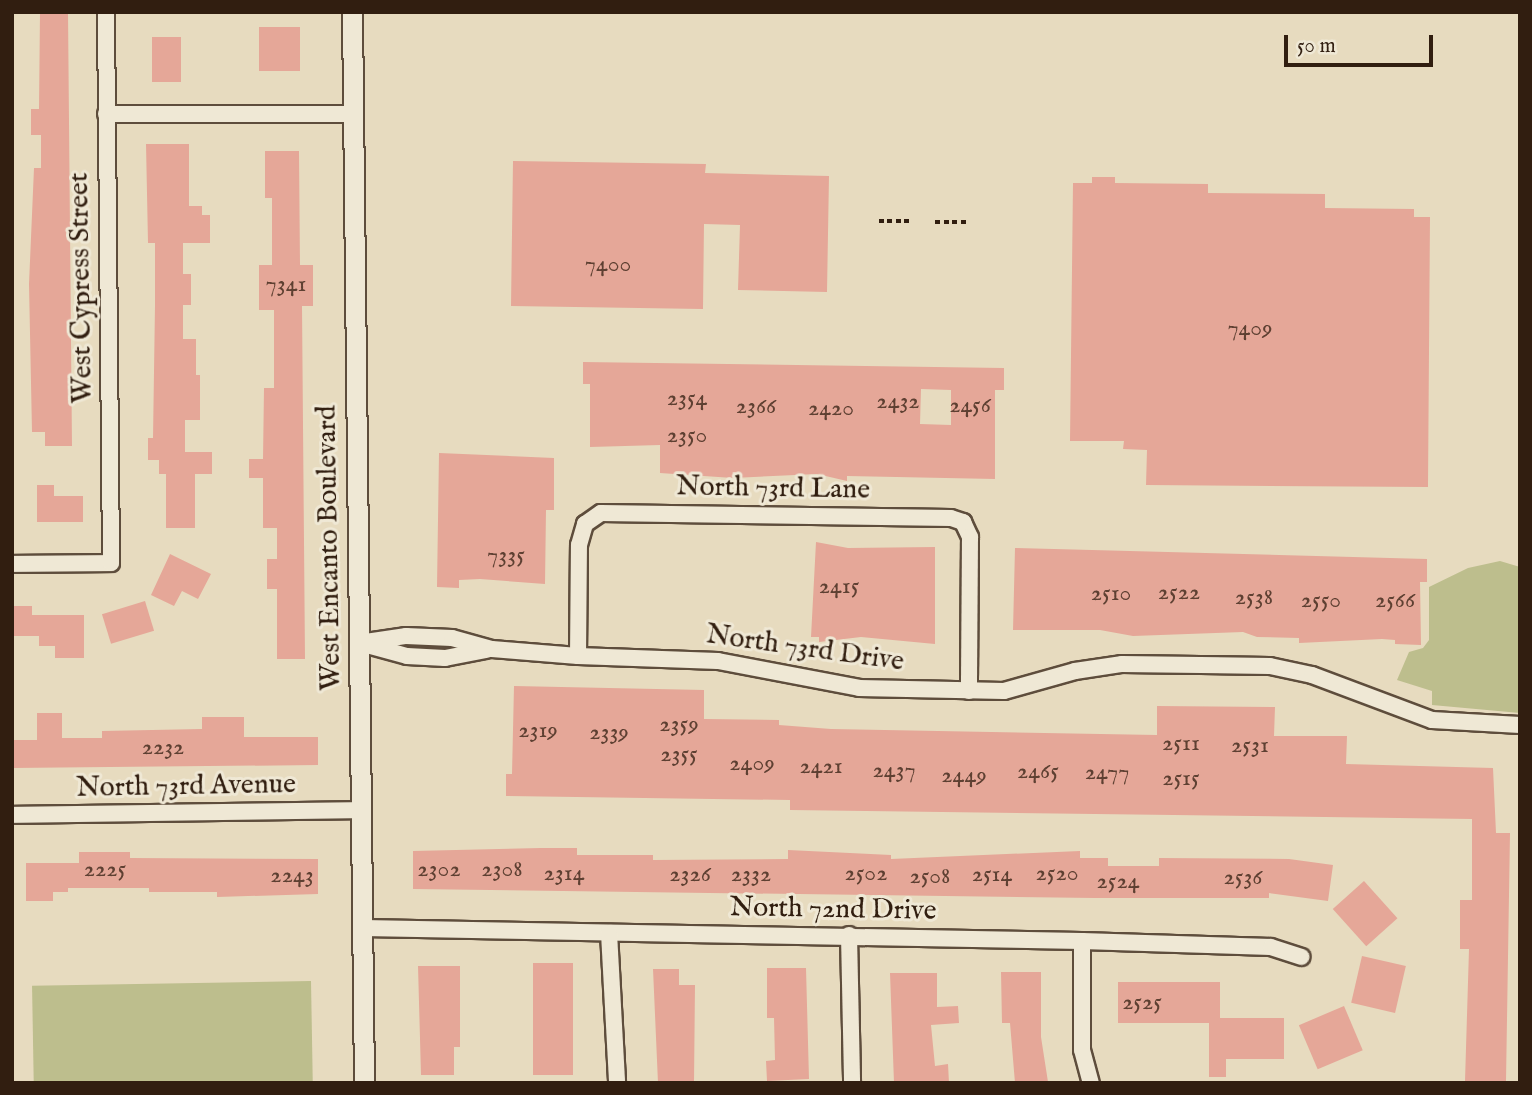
<!DOCTYPE html>
<html>
<head>
<meta charset="utf-8">
<style>
  body { margin:0 }
  #map { position:relative; width:1532px; height:1095px; overflow:hidden; background:#e7dbbf; font-family:"IM FELL English",serif }
  div>[style] { position:absolute }
  [style*='--x'] { left:calc(var(--x)*1px); top:calc(var(--y)*1px); width:calc(var(--w)*1px); rotate:calc(var(--a)*1deg) }
  .green>* { inset:0; background:#bdbe8d; transform-origin:0 0 }
  .building>* { inset:0; background:#e5a798; transform-origin:0 0 }
  .path>* { height:3.5px; margin-top:-1.75px; transform-origin:0; background:repeating-linear-gradient(90deg,#311e10 0 5px,transparent 0 8.5px) }
  .roads { filter:drop-shadow(2px 0 #5e4d3c) drop-shadow(-2px 0 #5e4d3c) drop-shadow(0 2px #5e4d3c) drop-shadow(0 -2px #5e4d3c) }
  .minor>* { height:16px; margin:-8px; padding:0 8px; transform-origin:8px; border-radius:8px; background:#efe8d5 }
  .tertiary>* { height:19px; margin:-9.5px; padding:0 9.5px; transform-origin:9.5px; border-radius:9.5px; background:#efe8d5 }
  span { translate:-50% -50%; white-space:nowrap; text-align:center; line-height:1.15; -webkit-text-stroke:6px #efe8d5; paint-order:stroke }
  .number-label { font-size:24px; color:#5e4032 }
  .number-label span { -webkit-text-stroke-width:0 }
  .street-label { font-size:28px; color:#311e10 }
  .frame { position:absolute; inset:0; border:14px solid #311e10; pointer-events:none }
  .scale { position:absolute; left:1284px; top:35px; width:149px; height:32px; box-sizing:border-box; border:4px solid #311e10; border-top:0; padding-left:9px; font-size:21px; line-height:24px; white-space:nowrap; color:#311e10; -webkit-text-stroke:5px #efe8d5; paint-order:stroke }
</style>
</head>
<body>
<div id="map">
  <div class="green">
    <div style="clip-path:polygon(1500px 561px,1520px 567px,1520px 713px,1432px 705px,1432px 691px,1397px 680px,1409px 652px,1423px 648px,1429px 640px,1429px 587px,1468px 568px)"></div>
    <div style="left:311px;top:981px;width:102px;height:279px;rotate:89deg"></div>
  </div>
  <div class="building">
    <div style="clip-path:polygon(40px 12px,68px 12px,72px 446px,45px 446px,45px 432px,32px 432px,29px 284px,34px 168px,41px 168px,41px 135px,31px 135px,31px 109px,39px 109px)"></div>
    <div style="left:259px;top:27px;width:41px;height:44px"></div>
    <div style="left:152px;top:37px;width:29px;height:45px"></div>
    <div style="clip-path:polygon(146px 144px,189px 144px,189px 206px,202px 206px,202px 215px,210px 215px,210px 243px,183px 243px,183px 274px,191px 274px,191px 305px,183px 305px,183px 339px,196px 339px,196px 375px,200px 375px,200px 420px,185px 420px,185px 452px,212px 452px,212px 474px,195px 474px,195px 528px,166px 528px,166px 474px,159px 474px,159px 460px,148px 460px,148px 438px,153px 438px,155px 305px,155px 243px,148px 243px)"></div>
    <div style="clip-path:polygon(265px 151px,299px 151px,300px 265px,313px 265px,313px 306px,302px 306px,305px 659px,277px 659px,277px 589px,267px 589px,267px 559px,277px 559px,277px 528px,263px 528px,263px 478px,249px 478px,249px 459px,263px 459px,264px 388px,274px 388px,274px 310px,259px 310px,259px 265px,272px 265px,272px 198px,265px 198px)"></div>
    <div style="clip-path:polygon(513px 161px,706px 164px,705px 173px,829px 176px,827px 292px,738px 290px,740px 225px,704px 224px,703px 309px,511px 306px)"></div>
    <div style="clip-path:polygon(1092px 177px,1115px 177px,1115px 183px,1208px 184px,1208px 193px,1325px 194px,1325px 208px,1414px 209px,1414px 217px,1430px 217px,1428px 487px,1146px 485px,1147px 450px,1123px 449px,1124px 441px,1070px 441px,1073px 183px,1092px 183px)"></div>
    <div style="clip-path:polygon(evenodd,583px 362px,1004px 368px,1004px 390px,995px 390px,995px 479px,847px 476px,847px 481px,817px 474px,733px 478px,660px 473px,660px 445px,590px 447px,590px 384px,583px 384px,583px 362px,921px 389px,951px 390px,951px 425px,920px 424px,921px 389px)"></div>
    <div style="clip-path:polygon(439px 453px,554px 458px,554px 510px,546px 510px,545px 584px,480px 579px,459px 580px,459px 588px,437px 587px)"></div>
    <div style="clip-path:polygon(37px 485px,54px 485px,54px 496px,83px 496px,83px 522px,37px 522px)"></div>
    <div style="clip-path:polygon(816px 542px,848px 548px,935px 547px,935px 644px,861px 637px,819px 642px,819px 637px,811px 637px)"></div>
    <div style="clip-path:polygon(1015px 548px,1427px 559px,1427px 582px,1420px 582px,1421px 645px,1395px 644px,1395px 640px,1382px 639px,1299px 643px,1299px 638px,1257px 637px,1243px 632px,1133px 636px,1100px 630px,1013px 630px)"></div>
    <div style="clip-path:polygon(170px 554px,211px 574px,198px 599px,182px 591px,174px 606px,151px 595px)"></div>
    <div style="left:145px;top:601px;width:31px;height:45px;rotate:73deg"></div>
    <div style="clip-path:polygon(12px 606px,32px 606px,32px 615px,84px 615px,84px 658px,55px 658px,55px 646px,39px 646px,39px 636px,12px 636px)"></div>
    <div style="clip-path:polygon(514px 686px,704px 690px,704px 719px,779px 720px,779px 725px,831px 729px,1157px 735px,1157px 706px,1275px 707px,1274px 736px,1347px 736px,1346px 764px,1493px 768px,1496px 833px,1510px 833px,1506px 1081px,1465px 1081px,1469px 949px,1460px 949px,1460px 900px,1472px 900px,1472px 819px,790px 810px,790px 800px,506px 796px,506px 774px,512px 774px)"></div>
    <div style="clip-path:polygon(37px 713px,62px 713px,62px 738px,102px 738px,102px 731px,202px 729px,202px 717px,244px 717px,244px 737px,318px 737px,318px 765px,12px 768px,12px 740px,37px 740px)"></div>
    <div style="clip-path:polygon(541px 848px,577px 848px,577px 855px,653px 855px,653px 860px,788px 859px,788px 850px,891px 855px,891px 859px,1080px 851px,1080px 858px,1108px 858px,1108px 866px,1159px 866px,1159px 858px,1289px 859px,1333px 865px,1328px 901px,1269px 893px,1269px 898px,1095px 898px,413px 889px,413px 851px)"></div>
    <div style="clip-path:polygon(79px 852px,130px 852px,130px 858px,318px 859px,318px 894px,217px 897px,217px 892px,149px 892px,149px 888px,68px 888px,68px 892px,53px 892px,53px 901px,26px 901px,26px 863px,79px 863px)"></div>
    <div style="left:1364px;top:881px;width:50px;height:42px;rotate:48deg"></div>
    <div style="left:1362px;top:956px;width:45px;height:48px;rotate:13deg"></div>
    <div style="left:533px;top:963px;width:40px;height:112px"></div>
    <div style="clip-path:polygon(418px 966px,460px 966px,460px 1047px,454px 1047px,454px 1075px,421px 1075px)"></div>
    <div style="clip-path:polygon(767px 968px,806px 968px,809px 1079px,767px 1081px,766px 1061px,775px 1060px,774px 1018px,767px 1018px)"></div>
    <div style="clip-path:polygon(653px 969px,679px 969px,679px 985px,695px 985px,694px 1083px,658px 1083px)"></div>
    <div style="clip-path:polygon(1001px 972px,1041px 972px,1041px 1037px,1048px 1082px,1015px 1083px,1010px 1023px,1002px 1023px)"></div>
    <div style="clip-path:polygon(890px 973px,937px 973px,937px 1007px,958px 1006px,959px 1023px,931px 1025px,935px 1066px,948px 1064px,949px 1083px,894px 1083px)"></div>
    <div style="clip-path:polygon(1118px 982px,1220px 982px,1220px 1018px,1284px 1018px,1284px 1059px,1226px 1059px,1226px 1077px,1209px 1077px,1209px 1023px,1118px 1023px)"></div>
    <div style="left:1344px;top:1006px;width:48px;height:49px;rotate:67deg"></div>
  </div>
  <div class="path">
    <div style="--x:879;--y:221;--w:32;--a:0"></div>
    <div style="--x:935;--y:222;--w:32;--a:0"></div>
  </div>
  <div class="roads">
    <div class="minor">
      <div style="--x:106;--y:114;--w:248;--a:0"></div>
      <div style="--x:12;--y:564;--w:99;--a:-0.6"></div>
      <div style="--x:111;--y:563;--w:551;--a:-90.52"></div>
      <div style="--x:359;--y:643;--w:48;--a:-8.5"></div>
      <div style="--x:406;--y:636;--w:46;--a:2.5"></div>
      <div style="--x:452;--y:638;--w:41;--a:15.4"></div>
      <div style="--x:492;--y:649;--w:86;--a:4.7"></div>
      <div style="--x:578;--y:656;--w:140;--a:2"></div>
      <div style="--x:718;--y:661;--w:144;--a:10.8"></div>
      <div style="--x:859;--y:688;--w:145;--a:1.2"></div>
      <div style="--x:1004;--y:691;--w:74;--a:-15.7"></div>
      <div style="--x:1075;--y:671;--w:48;--a:-8.5"></div>
      <div style="--x:1122;--y:664;--w:148;--a:0.8"></div>
      <div style="--x:1270;--y:666;--w:43;--a:12.1"></div>
      <div style="--x:1312;--y:675;--w:128;--a:20.6"></div>
      <div style="--x:1432;--y:720;--w:88;--a:3.3"></div>
      <div style="--x:367;--y:645;--w:41;--a:15.4"></div>
      <div style="--x:407;--y:656;--w:38;--a:3"></div>
      <div style="--x:445;--y:658;--w:42;--a:-11"></div>
      <div style="--x:578;--y:656;--w:111;--a:-89.5"></div>
      <div style="--x:579;--y:545;--w:22;--a:-74"></div>
      <div style="--x:585;--y:524;--w:19;--a:-35"></div>
      <div style="--x:601;--y:513;--w:350;--a:0.8"></div>
      <div style="--x:951;--y:518;--w:13;--a:18"></div>
      <div style="--x:963;--y:522;--w:17;--a:65"></div>
      <div style="--x:970;--y:537;--w:154;--a:90.4"></div>
      <div style="--x:12;--y:815;--w:349;--a:-0.8"></div>
      <div style="--x:363;--y:928;--w:719;--a:1.04"></div>
      <div style="--x:1082;--y:941;--w:189;--a:1.8"></div>
      <div style="--x:1271;--y:947;--w:32;--a:18"></div>
      <div style="--x:609;--y:933;--w:150;--a:86.9"></div>
      <div style="--x:849;--y:935;--w:148;--a:88.8"></div>
      <div style="--x:1082;--y:941;--w:109;--a:90"></div>
      <div style="--x:1082;--y:1050;--w:34;--a:75"></div>
    </div>
    <div class="tertiary">
      <div style="--x:352;--y:12;--w:1071;--a:89.36"></div>
    </div>
  </div>
  <div class="number-label">
    <span style="left:608px;top:265px">7400</span>
    <span style="left:286px;top:285px">7341</span>
    <span style="left:1250px;top:329px">7409</span>
    <span style="left:687px;top:399px">2354</span>
    <span style="left:898px;top:402px">2432</span>
    <span style="left:970px;top:406px">2456</span>
    <span style="left:756px;top:407px">2366</span>
    <span style="left:831px;top:409px">2420</span>
    <span style="left:687px;top:436px">2350</span>
    <span style="left:506px;top:556px">7335</span>
    <span style="left:839px;top:587px">2415</span>
    <span style="left:1179px;top:593px">2522</span>
    <span style="left:1111px;top:594px">2510</span>
    <span style="left:1254px;top:598px">2538</span>
    <span style="left:1321px;top:601px">2550</span>
    <span style="left:1395px;top:601px">2566</span>
    <span style="left:679px;top:725px">2359</span>
    <span style="left:538px;top:731px">2319</span>
    <span style="left:609px;top:733px">2339</span>
    <span style="left:1181px;top:744px">2511</span>
    <span style="left:1250px;top:746px">2531</span>
    <span style="left:163px;top:748px">2232</span>
    <span style="left:679px;top:755px">2355</span>
    <span style="left:752px;top:764px">2409</span>
    <span style="left:821px;top:767px">2421</span>
    <span style="left:894px;top:771px">2437</span>
    <span style="left:1038px;top:772px">2465</span>
    <span style="left:1107px;top:773px">2477</span>
    <span style="left:964px;top:776px">2449</span>
    <span style="left:1181px;top:779px">2515</span>
    <span style="left:105px;top:870px">2225</span>
    <span style="left:439px;top:870px">2302</span>
    <span style="left:502px;top:870px">2308</span>
    <span style="left:564px;top:874px">2314</span>
    <span style="left:866px;top:874px">2502</span>
    <span style="left:1057px;top:874px">2520</span>
    <span style="left:690px;top:875px">2326</span>
    <span style="left:751px;top:875px">2332</span>
    <span style="left:992px;top:875px">2514</span>
    <span style="left:292px;top:876px">2243</span>
    <span style="left:930px;top:877px">2508</span>
    <span style="left:1243px;top:878px">2536</span>
    <span style="left:1118px;top:882px">2524</span>
    <span style="left:1142px;top:1003px">2525</span>
  </div>
  <div class="street-label">
    <span style="left:82px;top:288px;rotate:-91deg">West Cypress Street</span>
    <span style="left:773px;top:489px;rotate:1deg">North 73rd Lane</span>
    <span style="left:330px;top:548px;rotate:-91deg">West Encanto Boulevard</span>
    <span style="left:805px;top:649px;rotate:8deg">North 73rd Drive</span>
    <span style="left:186px;top:787px;rotate:-1deg">North 73rd Avenue</span>
    <span style="left:833px;top:910px;rotate:1deg">North 72nd Drive</span>
  </div>
  <div class="frame"></div>
  <div class="scale">50 m</div>
</div>
</body>
</html>
